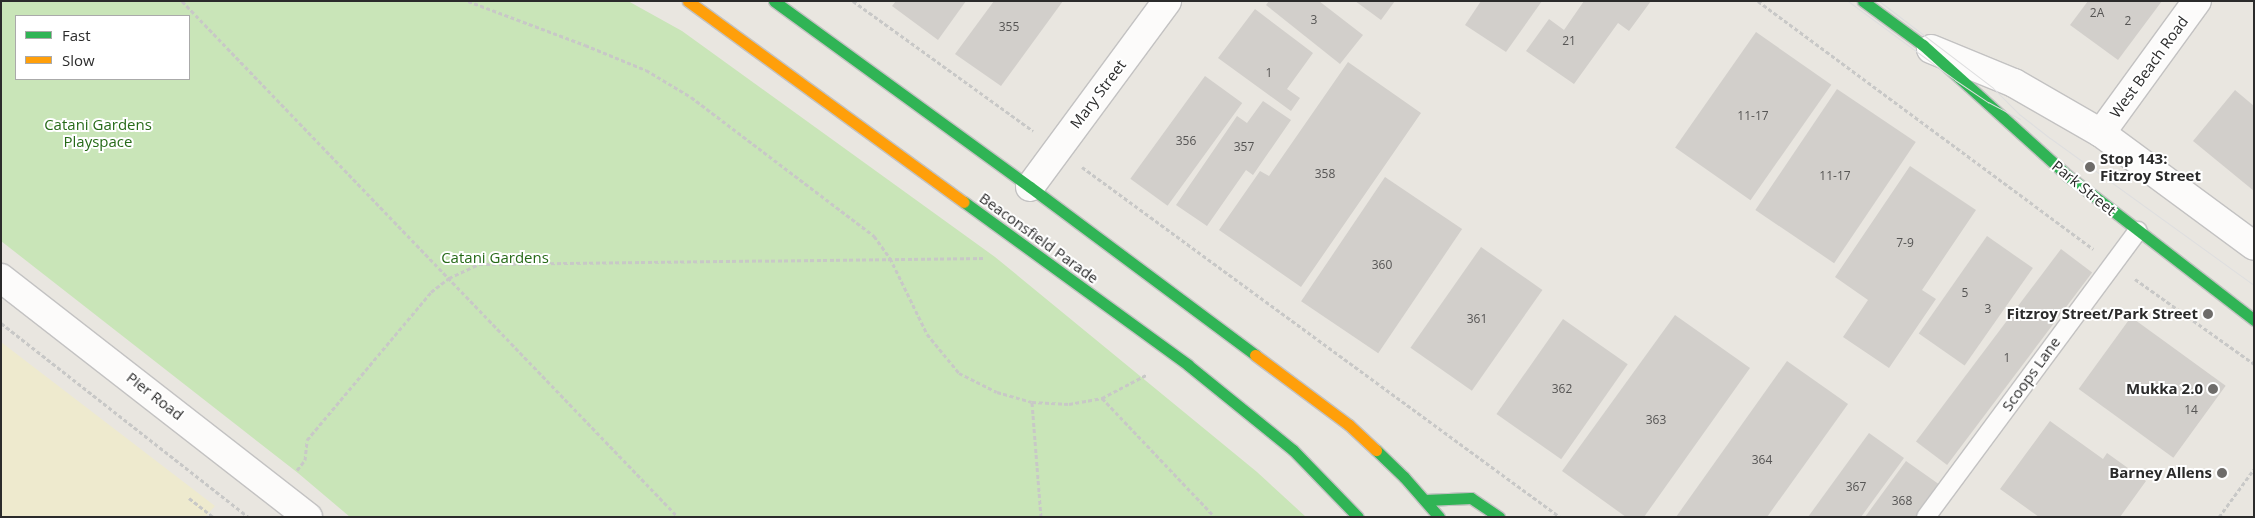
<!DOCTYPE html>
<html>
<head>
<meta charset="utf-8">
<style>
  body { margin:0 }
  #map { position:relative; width:2255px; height:518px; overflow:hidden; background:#e9e6e0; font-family:"Open Sans",sans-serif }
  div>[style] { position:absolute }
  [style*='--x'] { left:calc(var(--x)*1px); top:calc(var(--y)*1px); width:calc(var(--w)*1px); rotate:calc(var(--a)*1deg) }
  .green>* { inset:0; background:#c9e5b8 }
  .sand>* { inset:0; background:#eeeace }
  .building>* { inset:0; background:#d2cfcb; transform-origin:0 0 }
  .path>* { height:3px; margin-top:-1.5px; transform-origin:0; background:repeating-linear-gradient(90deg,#c8c8c7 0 4px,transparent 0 6.5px) }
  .roads { filter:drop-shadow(1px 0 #c3c2c2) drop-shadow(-1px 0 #c3c2c2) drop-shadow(0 1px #c3c2c2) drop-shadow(0 -1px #c3c2c2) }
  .lane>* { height:18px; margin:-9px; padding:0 9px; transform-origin:9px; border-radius:9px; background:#fcfbfa }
  .street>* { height:28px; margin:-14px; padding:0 14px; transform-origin:14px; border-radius:14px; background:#fcfbfa }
  .fast>* { height:11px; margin:-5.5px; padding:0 5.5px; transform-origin:5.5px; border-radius:5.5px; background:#30b455 }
  .slow>* { height:11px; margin:-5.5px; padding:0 5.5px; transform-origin:5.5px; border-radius:5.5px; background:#ff9f0a }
  .tram>* { height:1px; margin:-0.5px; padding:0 0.5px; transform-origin:0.5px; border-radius:0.5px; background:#dededf }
  .dots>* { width:14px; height:14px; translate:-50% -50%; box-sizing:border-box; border:2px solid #fff; border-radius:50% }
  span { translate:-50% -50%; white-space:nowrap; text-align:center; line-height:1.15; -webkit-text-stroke:4px #fff; paint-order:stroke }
  .number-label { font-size:12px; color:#565554 }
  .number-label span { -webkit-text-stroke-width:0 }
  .street-label { font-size:15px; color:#2b2b2b }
  .park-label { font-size:15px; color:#266a18 }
  .poi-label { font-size:15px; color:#2b2b2b; font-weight:700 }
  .left { translate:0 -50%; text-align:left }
  .right { translate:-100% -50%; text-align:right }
  .frame { position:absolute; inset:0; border:2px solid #2b2b2b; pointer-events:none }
  .legend { position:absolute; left:15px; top:15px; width:175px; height:65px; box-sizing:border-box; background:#fff; border:1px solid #aaa; margin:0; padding:6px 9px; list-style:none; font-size:15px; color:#2b2b2b }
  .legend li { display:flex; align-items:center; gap:10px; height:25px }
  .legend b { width:25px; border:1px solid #aaa }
</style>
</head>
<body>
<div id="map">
  <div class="green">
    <div style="clip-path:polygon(evenodd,1px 1px,628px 1px,682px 31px,995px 257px,1257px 472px,1306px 517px,350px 517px,298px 473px,1px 241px,1px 1px,16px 16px,189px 16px,189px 79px,16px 79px,16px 16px)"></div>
  </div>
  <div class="sand">
    <div style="clip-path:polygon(1px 342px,215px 506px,205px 517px,1px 517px)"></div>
  </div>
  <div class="building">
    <div style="clip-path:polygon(896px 1px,966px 1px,938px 40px,892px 6px)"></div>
    <div style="clip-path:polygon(994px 1px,1063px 1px,1001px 86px,955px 54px)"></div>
    <div style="clip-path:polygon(1269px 1px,1319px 1px,1363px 35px,1340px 64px,1266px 5px)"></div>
    <div style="clip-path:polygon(1355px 1px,1395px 1px,1381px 20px)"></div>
    <div style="clip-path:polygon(1481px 1px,1542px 1px,1506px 52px,1465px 25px)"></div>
    <div style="clip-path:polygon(1584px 1px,1651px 1px,1629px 31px,1618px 23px,1574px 84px,1526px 51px,1549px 19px,1564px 30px)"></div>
    <div style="clip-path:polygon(2088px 1px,2162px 1px,2118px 60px,2070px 25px)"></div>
    <div style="clip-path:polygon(1255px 9px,1313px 53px,1287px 89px,1300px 98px,1291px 111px,1218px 58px)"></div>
    <div style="left:1756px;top:32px;width:92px;height:141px;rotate:35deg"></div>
    <div style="clip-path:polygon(1348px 62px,1421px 113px,1301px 287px,1219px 230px,1260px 171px,1269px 176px)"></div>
    <div style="left:1205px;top:76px;width:46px;height:127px;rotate:36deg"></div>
    <div style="left:1837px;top:89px;width:95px;height:146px;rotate:34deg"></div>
    <div style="clip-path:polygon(2235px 90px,2254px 106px,2254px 191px,2193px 141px)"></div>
    <div style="clip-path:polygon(1263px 101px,1291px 120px,1253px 175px,1246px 170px,1207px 226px,1176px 205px,1237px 116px,1247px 123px)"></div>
    <div style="clip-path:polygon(1910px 166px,1976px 210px,1922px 290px,1936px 299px,1889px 368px,1843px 337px,1868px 300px,1835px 277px)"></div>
    <div style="left:1385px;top:177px;width:93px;height:150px;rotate:34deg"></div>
    <div style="left:1987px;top:236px;width:56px;height:119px;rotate:35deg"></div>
    <div style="left:1481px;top:247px;width:75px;height:123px;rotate:35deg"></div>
    <div style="left:2061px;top:249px;width:39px;height:241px;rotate:37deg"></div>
    <div style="clip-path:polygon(1675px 315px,1750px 368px,1644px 517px,1626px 517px,1562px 471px)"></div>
    <div style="left:2131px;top:317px;width:117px;height:89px;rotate:36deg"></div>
    <div style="left:1563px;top:319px;width:79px;height:116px;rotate:35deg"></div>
    <div style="clip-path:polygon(1787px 361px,1848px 404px,1767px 517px,1676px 517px)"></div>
    <div style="clip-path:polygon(2050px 421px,2103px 459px,2107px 453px,2146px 481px,2120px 517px,2039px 517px,2000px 489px)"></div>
    <div style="clip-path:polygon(1869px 433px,1904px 458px,1861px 517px,1808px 517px)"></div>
    <div style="clip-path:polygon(1906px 461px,1940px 485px,1916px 517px,1865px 517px)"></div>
  </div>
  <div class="path">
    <div style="--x:182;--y:1;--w:716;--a:46.13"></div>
    <div style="--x:468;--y:1;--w:125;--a:20.6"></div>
    <div style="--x:585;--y:45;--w:66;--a:22.3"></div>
    <div style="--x:646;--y:70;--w:52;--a:31"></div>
    <div style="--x:691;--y:97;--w:230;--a:37.2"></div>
    <div style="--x:874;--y:236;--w:27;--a:54"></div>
    <div style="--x:890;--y:258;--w:85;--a:64"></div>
    <div style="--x:927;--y:334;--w:50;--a:50.6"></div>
    <div style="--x:959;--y:373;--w:42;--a:26.6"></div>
    <div style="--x:997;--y:392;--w:36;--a:16"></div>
    <div style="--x:853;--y:1;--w:222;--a:35.8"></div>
    <div style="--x:1758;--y:1;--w:417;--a:36.5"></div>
    <div style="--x:1082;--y:167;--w:592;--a:36.21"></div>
    <div style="--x:2135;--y:279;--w:146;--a:35.5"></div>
    <div style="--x:1;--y:323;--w:314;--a:38.1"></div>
    <div style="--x:1102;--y:398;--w:50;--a:-27.6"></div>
    <div style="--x:297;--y:470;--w:13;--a:-51"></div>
    <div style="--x:305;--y:460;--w:20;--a:-84"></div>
    <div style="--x:307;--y:440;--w:193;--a:-50"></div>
    <div style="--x:431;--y:292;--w:23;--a:-38"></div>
    <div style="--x:449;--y:278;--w:33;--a:-25"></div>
    <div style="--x:479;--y:264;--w:507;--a:-0.68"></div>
    <div style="--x:189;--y:498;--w:31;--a:38"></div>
    <div style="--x:1041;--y:517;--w:115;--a:-94.5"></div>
    <div style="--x:1032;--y:402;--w:37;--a:3"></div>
    <div style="--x:1069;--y:404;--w:34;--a:-10"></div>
    <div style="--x:1102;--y:398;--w:164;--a:46.5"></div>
    <div style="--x:2219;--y:517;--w:59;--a:-53.9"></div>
  </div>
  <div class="roads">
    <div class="lane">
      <div style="--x:1926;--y:517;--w:356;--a:-53.5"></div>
    </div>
    <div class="street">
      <div style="--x:1931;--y:49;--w:90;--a:22.3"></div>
      <div style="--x:2014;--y:83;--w:100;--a:29.9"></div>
      <div style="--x:2101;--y:133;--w:190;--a:36.4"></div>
      <div style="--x:2101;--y:133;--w:163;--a:-54"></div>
      <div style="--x:1030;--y:187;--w:231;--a:-53.6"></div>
      <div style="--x:1;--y:278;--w:389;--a:37.9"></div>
    </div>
    <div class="fast">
      <div style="--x:774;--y:1;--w:316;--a:36"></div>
      <div style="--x:1030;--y:187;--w:281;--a:36.7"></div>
      <div style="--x:1863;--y:1;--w:74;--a:36.3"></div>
      <div style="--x:1923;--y:45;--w:195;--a:42.1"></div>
      <div style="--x:2068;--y:176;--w:235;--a:37.7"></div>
      <div style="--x:964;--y:202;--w:277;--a:36"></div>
      <div style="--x:1188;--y:365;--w:135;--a:39"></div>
      <div style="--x:1293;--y:450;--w:93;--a:45.9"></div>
      <div style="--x:1376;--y:450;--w:39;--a:44"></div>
      <div style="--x:1404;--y:477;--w:53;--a:48.8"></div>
      <div style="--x:1425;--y:500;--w:46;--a:-2.5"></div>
      <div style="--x:1471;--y:498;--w:34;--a:34"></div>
    </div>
    <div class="slow">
      <div style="--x:688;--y:1;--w:341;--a:36.1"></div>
      <div style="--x:1255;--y:355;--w:117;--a:36.7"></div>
      <div style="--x:1349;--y:425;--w:37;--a:43"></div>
    </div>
  </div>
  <div class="tram">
    <div style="--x:1848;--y:1;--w:133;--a:36.4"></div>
    <div style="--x:1955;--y:80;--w:40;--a:34"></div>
    <div style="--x:1988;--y:102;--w:36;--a:28"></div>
    <div style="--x:1879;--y:1;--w:143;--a:37.3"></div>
    <div style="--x:1993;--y:88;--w:37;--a:45"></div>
    <div style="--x:2019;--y:114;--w:39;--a:38"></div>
    <div style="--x:2050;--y:138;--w:251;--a:35.8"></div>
  </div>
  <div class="dots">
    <div style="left:2090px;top:167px;background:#6e6c6a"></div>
    <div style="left:2208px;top:314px;background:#6e6c6a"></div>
    <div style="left:2213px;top:389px;background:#6e6c6a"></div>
    <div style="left:2222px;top:473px;background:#6e6c6a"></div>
  </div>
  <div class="number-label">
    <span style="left:2097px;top:13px">2A</span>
    <span style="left:1314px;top:20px">3</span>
    <span style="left:2128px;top:21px">2</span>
    <span style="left:1009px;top:27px">355</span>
    <span style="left:1569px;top:41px">21</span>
    <span style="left:1269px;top:73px">1</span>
    <span style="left:1753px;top:116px">11-17</span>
    <span style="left:1186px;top:141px">356</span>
    <span style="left:1244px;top:147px">357</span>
    <span style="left:1325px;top:174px">358</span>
    <span style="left:1835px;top:176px">11-17</span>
    <span style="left:1905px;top:243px">7-9</span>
    <span style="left:1382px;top:265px">360</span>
    <span style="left:1965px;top:293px">5</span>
    <span style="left:1988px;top:309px">3</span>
    <span style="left:1477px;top:319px">361</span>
    <span style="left:2007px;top:358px">1</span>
    <span style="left:1562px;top:389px">362</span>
    <span style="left:2191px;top:410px">14</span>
    <span style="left:1656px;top:420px">363</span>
    <span style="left:1762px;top:460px">364</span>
    <span style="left:1856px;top:487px">367</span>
    <span style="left:1902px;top:501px">368</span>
  </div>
  <div class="street-label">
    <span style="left:2149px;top:67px;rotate:-54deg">West Beach Road</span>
    <span style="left:1098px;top:94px;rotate:-53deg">Mary Street</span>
    <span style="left:2084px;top:188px;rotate:39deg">Park Street</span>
    <span style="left:1039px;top:238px;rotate:36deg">Beaconsfield Parade</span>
    <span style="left:2031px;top:374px;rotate:-54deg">Scoops Lane</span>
    <span style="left:155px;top:396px;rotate:38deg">Pier Road</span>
  </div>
  <div class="park-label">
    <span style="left:98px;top:133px">Catani Gardens<br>Playspace</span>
    <span style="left:495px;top:258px">Catani Gardens</span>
  </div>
  <div class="poi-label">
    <span class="left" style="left:2100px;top:167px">Stop 143:<br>Fitzroy Street</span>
    <span class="right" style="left:2198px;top:314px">Fitzroy Street/Park Street</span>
    <span class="right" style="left:2203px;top:389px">Mukka 2.0</span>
    <span class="right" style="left:2212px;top:473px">Barney Allens</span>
  </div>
  <div class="frame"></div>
  <ul class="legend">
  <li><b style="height:6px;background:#30b455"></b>Fast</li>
  <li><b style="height:6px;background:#ff9f0a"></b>Slow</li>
  </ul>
</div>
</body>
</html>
